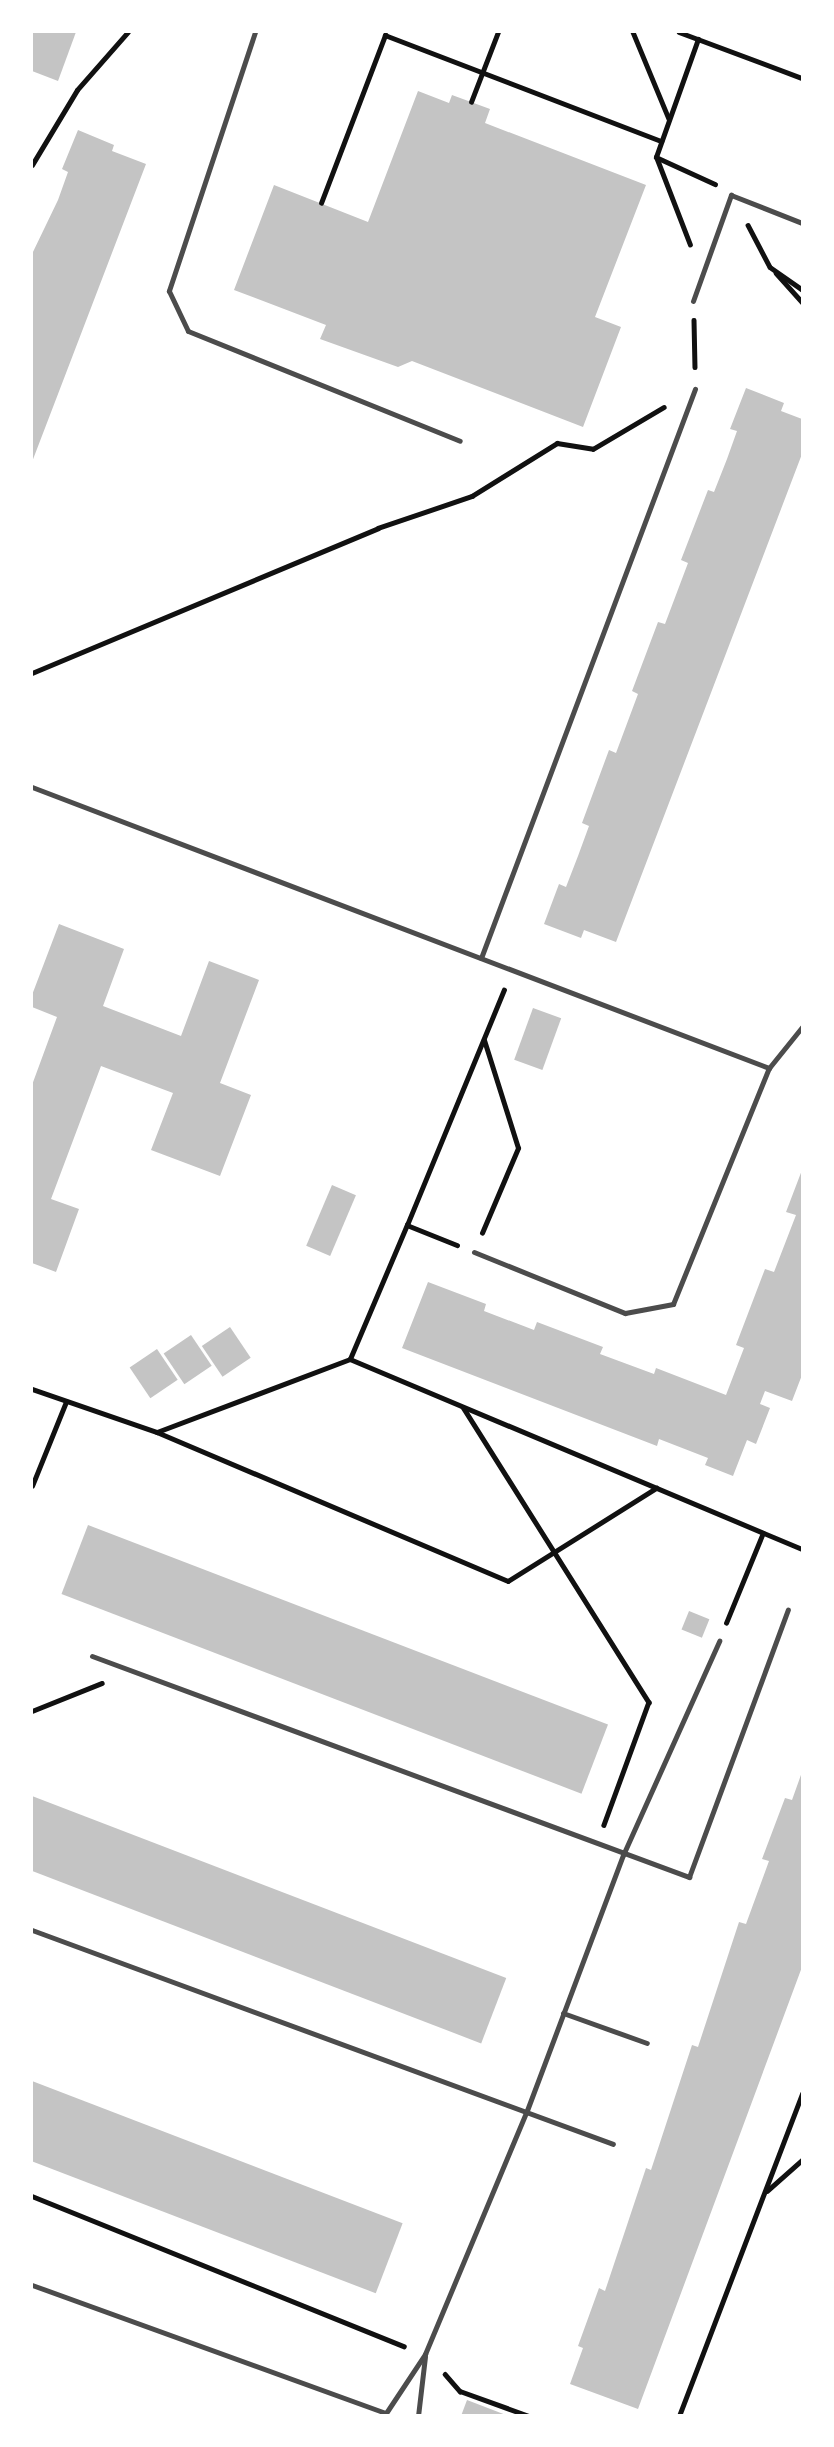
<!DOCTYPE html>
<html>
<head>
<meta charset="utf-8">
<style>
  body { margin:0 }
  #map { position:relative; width:834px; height:2447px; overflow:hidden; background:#fff; font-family:Barlow,sans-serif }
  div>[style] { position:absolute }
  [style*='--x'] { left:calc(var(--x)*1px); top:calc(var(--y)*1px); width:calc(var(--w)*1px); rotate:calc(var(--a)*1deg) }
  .building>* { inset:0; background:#c4c4c4; transform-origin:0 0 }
  .path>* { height:4.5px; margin:-2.25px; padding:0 2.25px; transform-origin:2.25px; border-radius:2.25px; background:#111 }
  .service>* { height:5px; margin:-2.5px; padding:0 2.5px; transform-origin:2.5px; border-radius:2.5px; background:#4c4c4c }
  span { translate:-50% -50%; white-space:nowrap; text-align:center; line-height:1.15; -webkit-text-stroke:5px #fff; paint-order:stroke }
  .frame { position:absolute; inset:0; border:33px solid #fff; pointer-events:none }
</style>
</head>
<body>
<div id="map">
  <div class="building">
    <div style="clip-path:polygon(32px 32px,76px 32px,58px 81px,32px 71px)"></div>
    <div style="clip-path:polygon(418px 91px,449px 103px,452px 95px,490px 109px,485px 123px,646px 185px,595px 317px,621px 327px,583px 427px,412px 361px,398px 367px,320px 339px,326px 325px,234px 290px,274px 185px,368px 222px)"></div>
    <div style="clip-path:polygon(78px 130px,114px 145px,112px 151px,146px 164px,32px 462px,32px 254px,58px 200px,68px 172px,62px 169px)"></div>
    <div style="clip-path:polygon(746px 388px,784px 403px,781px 411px,802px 419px,802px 454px,616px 942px,584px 930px,581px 938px,544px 924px,559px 884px,566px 887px,578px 856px,589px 826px,582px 823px,609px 750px,616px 753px,638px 694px,632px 691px,658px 622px,665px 624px,688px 563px,681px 560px,708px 490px,714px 492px,727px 459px,737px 431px,730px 429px)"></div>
    <div style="clip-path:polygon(59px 924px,124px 949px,103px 1006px,181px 1036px,209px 961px,259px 980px,220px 1083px,251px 1095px,220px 1176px,151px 1150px,173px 1093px,101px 1066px,51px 1199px,79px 1209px,56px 1272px,32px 1263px,32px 1085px,57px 1017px,32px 1007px,32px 995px)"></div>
    <div style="left:533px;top:1008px;width:30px;height:55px;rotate:20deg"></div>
    <div style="clip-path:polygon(802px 1170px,802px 1375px,792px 1401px,765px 1391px,760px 1404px,770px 1408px,756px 1444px,747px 1440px,733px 1476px,705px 1465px,708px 1458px,659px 1439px,657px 1446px,402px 1348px,428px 1282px,486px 1304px,484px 1311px,534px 1330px,537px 1322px,603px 1347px,600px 1354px,654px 1374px,656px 1368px,726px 1395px,744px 1348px,736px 1345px,765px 1269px,774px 1272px,796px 1215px,786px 1212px)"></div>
    <div style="left:332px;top:1185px;width:26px;height:66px;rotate:23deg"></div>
    <div style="left:230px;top:1327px;width:37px;height:34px;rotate:56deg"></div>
    <div style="left:191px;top:1335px;width:37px;height:33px;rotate:56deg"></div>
    <div style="left:157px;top:1349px;width:37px;height:33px;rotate:56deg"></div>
    <div style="left:88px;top:1525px;width:557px;height:74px;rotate:21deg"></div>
    <div style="left:689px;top:1611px;width:22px;height:20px;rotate:22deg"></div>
    <div style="clip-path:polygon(802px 1772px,802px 1967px,638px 2409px,570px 2384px,583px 2348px,578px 2346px,599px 2288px,605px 2291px,646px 2168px,651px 2170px,692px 2045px,698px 2047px,739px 1922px,746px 1924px,769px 1861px,762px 1859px,785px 1798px,792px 1800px)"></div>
    <div style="left:32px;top:1796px;width:508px;height:70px;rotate:21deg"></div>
    <div style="left:32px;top:2081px;width:397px;height:75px;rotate:21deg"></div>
    <div style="clip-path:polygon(467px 2400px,506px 2415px,506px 2416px,461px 2416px)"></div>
  </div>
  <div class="path">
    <div style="--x:633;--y:32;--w:94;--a:67.5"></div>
    <div style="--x:679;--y:32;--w:131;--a:20.5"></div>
    <div style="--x:471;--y:102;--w:75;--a:-68.9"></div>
    <div style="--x:656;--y:157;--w:65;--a:24.6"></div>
    <div style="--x:32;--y:165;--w:87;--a:-59"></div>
    <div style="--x:77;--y:90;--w:77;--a:-48.7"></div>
    <div style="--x:321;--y:203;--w:180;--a:-69.1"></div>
    <div style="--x:385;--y:35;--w:296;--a:21"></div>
    <div style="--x:748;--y:225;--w:47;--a:62.4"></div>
    <div style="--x:770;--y:267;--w:39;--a:35"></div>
    <div style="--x:690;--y:245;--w:94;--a:-111.1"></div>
    <div style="--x:656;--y:157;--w:125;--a:-70.4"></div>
    <div style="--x:776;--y:273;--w:39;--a:48"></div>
    <div style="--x:694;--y:320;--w:47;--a:88.8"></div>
    <div style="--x:32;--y:673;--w:375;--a:-22.7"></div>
    <div style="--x:378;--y:528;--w:99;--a:-18.8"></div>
    <div style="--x:472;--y:496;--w:100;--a:-31.9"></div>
    <div style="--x:557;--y:443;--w:36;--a:9"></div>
    <div style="--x:593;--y:449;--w:82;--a:-30.6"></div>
    <div style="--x:407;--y:1225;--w:254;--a:-67.6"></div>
    <div style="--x:482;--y:1233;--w:92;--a:-67"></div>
    <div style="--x:518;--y:1148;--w:113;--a:-107.5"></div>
    <div style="--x:350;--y:1359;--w:490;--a:22.8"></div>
    <div style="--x:32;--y:1389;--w:132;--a:19"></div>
    <div style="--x:157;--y:1432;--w:206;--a:-20.7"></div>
    <div style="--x:350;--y:1359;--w:146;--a:-67"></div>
    <div style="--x:407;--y:1225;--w:54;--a:21.8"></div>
    <div style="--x:463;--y:1407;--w:349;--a:57.8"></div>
    <div style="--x:649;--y:1702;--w:131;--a:110.1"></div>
    <div style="--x:157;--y:1432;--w:381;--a:23"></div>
    <div style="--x:508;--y:1581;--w:175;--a:-32.1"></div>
    <div style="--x:32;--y:1486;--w:91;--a:-68"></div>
    <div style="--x:726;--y:1623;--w:97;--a:-67.7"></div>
    <div style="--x:32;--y:1711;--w:75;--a:-21.8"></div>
    <div style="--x:767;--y:2191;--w:47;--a:-41.5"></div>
    <div style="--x:32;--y:2196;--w:401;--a:22"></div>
    <div style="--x:445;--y:2374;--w:23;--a:49"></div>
    <div style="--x:460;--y:2391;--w:73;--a:19.9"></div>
    <div style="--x:679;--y:2416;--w:345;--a:-69.1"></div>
  </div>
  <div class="service">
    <div style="--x:255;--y:32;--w:273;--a:108.4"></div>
    <div style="--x:169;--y:291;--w:44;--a:64.6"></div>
    <div style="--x:188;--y:331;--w:293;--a:22"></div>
    <div style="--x:693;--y:301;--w:113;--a:-70.3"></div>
    <div style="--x:731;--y:195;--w:76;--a:21.5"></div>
    <div style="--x:32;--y:787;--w:789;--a:20.87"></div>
    <div style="--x:481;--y:958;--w:608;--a:-69.39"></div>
    <div style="--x:474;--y:1252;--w:163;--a:22"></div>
    <div style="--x:625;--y:1313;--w:49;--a:-10.6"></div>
    <div style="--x:673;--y:1304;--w:255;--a:-67.9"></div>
    <div style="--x:769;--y:1068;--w:53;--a:-51.2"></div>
    <div style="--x:92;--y:1656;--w:637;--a:20.31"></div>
    <div style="--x:689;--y:1877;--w:285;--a:-69.7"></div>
    <div style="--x:32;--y:1930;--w:619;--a:20.22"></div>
    <div style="--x:563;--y:2013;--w:89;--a:19.7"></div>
    <div style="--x:32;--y:2285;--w:376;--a:19.9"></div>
    <div style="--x:386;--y:2413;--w:71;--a:-56.5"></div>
    <div style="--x:425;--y:2354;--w:261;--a:-67.3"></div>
    <div style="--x:526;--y:2113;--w:276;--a:-69.4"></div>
    <div style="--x:623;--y:1855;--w:235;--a:-65.8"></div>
    <div style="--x:418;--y:2416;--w:60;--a:-83.3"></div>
  </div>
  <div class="frame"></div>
</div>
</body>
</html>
